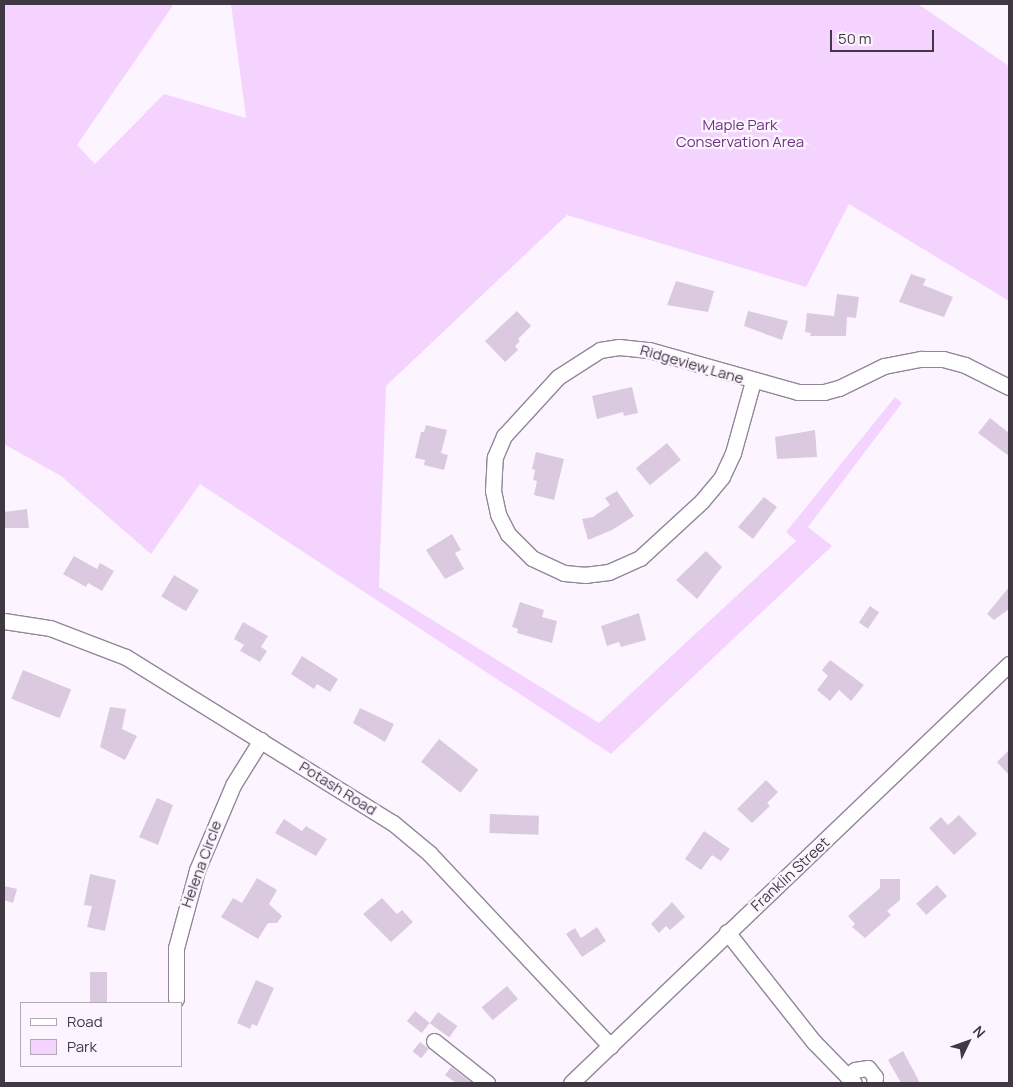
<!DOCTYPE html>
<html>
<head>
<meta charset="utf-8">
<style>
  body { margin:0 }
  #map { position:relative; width:1013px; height:1087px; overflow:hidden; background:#fcf5ff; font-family:Manrope,sans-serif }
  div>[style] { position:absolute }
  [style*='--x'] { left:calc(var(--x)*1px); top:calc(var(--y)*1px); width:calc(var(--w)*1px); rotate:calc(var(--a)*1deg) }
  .green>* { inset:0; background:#f4d4fe }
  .building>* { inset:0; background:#dbc9e0; transform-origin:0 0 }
  .roads { filter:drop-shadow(1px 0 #95859a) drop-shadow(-1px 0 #95859a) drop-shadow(0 1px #95859a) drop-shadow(0 -1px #95859a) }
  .minor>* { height:15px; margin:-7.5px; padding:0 7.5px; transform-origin:7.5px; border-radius:7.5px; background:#fff }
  span { translate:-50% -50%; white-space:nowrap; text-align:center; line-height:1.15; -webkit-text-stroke:4.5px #fcf5ff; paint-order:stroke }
  .park-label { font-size:15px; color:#6e337f }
  .street-label { font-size:15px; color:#403943 }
  .frame { position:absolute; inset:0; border:5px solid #403943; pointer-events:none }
  .legend { position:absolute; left:20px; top:1002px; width:162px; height:65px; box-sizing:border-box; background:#fcf5ff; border:1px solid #b1aab4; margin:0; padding:6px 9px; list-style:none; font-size:15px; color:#403943 }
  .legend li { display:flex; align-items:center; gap:10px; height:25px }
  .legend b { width:25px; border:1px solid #b1aab4 }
  .north { position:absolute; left:943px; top:1017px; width:50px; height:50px; -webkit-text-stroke:4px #fcf5ff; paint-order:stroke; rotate:48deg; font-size:14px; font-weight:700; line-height:20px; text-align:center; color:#403943 }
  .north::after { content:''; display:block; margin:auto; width:18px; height:22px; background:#403943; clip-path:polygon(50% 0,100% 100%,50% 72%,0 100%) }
  .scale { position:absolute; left:830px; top:30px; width:104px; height:22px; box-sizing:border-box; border:2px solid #403943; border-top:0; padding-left:6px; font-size:15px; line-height:18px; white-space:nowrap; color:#403943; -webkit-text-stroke:4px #fcf5ff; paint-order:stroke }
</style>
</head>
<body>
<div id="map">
  <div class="green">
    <div style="clip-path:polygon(4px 4px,174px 4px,77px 145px,95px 164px,164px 94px,246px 118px,231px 4px,918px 4px,1009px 66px,1009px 301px,849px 204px,806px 287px,567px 215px,386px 386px,379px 587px,599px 723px,796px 541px,786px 532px,895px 397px,902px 403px,808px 527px,832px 546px,611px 754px,200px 484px,151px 554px,61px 476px,4px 444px)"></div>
  </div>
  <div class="building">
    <div style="clip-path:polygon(911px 274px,926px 279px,923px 285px,953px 297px,944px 317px,899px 302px)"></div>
    <div style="clip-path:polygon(676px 281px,714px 291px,708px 312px,667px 305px)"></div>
    <div style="clip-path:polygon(837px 294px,859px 297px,856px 318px,847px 317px,846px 336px,810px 336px,811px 333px,805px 332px,807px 313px,834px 316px)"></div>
    <div style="clip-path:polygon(517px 311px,531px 326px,518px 339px,520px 341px,515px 346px,518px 350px,505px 362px,485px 341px)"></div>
    <div style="clip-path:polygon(748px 311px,788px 321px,782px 340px,744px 326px)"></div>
    <div style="clip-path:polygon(632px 387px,638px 413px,624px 416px,623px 412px,597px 419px,592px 396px)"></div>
    <div style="clip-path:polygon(990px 418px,1009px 433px,1009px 456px,978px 433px)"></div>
    <div style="clip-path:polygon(426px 425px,447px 430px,441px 453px,448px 455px,444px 470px,424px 465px,425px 460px,415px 458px,421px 432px,424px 432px)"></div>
    <div style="clip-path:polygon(815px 430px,817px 457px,777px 459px,775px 437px)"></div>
    <div style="left:667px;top:443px;width:22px;height:40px;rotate:51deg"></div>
    <div style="clip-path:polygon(536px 452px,564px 459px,554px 500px,534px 495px,537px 481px,533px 480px,535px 470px,532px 469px)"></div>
    <div style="clip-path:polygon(617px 491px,634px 516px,612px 530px,588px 540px,582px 519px,593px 517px,610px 505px,605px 498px)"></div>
    <div style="clip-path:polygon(764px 497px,777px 507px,753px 539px,738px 527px)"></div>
    <div style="clip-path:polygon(27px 509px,29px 528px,4px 528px,4px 512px)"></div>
    <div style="clip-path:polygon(452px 534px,461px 550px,455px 553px,464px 569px,445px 579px,426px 550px)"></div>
    <div style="clip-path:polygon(706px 551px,722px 567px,697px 599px,676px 580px)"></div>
    <div style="clip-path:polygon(74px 556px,97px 569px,100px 563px,114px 571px,102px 591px,88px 583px,86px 587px,63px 574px)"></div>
    <div style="left:174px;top:575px;width:29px;height:25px;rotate:31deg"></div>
    <div style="clip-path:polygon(1009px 587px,1009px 609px,994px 620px,987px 614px)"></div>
    <div style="clip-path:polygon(520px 602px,544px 610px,542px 617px,557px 621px,552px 643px,517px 633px,518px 629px,512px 627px)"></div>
    <div style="left:870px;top:606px;width:11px;height:20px;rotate:34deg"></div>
    <div style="clip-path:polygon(639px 613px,646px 640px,621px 647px,619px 642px,607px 646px,601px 626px)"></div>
    <div style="clip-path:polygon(243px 622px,268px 636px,261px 647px,267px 651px,260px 662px,240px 651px,244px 645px,234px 639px)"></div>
    <div style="clip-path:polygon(302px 656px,338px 679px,330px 692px,317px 684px,314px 689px,291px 674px)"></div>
    <div style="clip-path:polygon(830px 660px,864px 685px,851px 701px,839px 690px,830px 701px,817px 690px,828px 676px,822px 670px)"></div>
    <div style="left:23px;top:670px;width:52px;height:31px;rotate:22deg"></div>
    <div style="clip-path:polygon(110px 707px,126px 709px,122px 729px,137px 736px,125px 760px,100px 747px)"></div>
    <div style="clip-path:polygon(360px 708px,394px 724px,385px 742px,353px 723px)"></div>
    <div style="left:439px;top:739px;width:50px;height:29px;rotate:38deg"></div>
    <div style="clip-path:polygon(1009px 750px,1009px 775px,997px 762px)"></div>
    <div style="clip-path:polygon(766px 780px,778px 792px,767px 803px,770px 806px,752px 823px,737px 809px)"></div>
    <div style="clip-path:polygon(157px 798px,173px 805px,158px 845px,139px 837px)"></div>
    <div style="left:490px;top:814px;width:49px;height:19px;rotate:2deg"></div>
    <div style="clip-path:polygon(959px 815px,977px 834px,954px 855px,929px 828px,941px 817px,948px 825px)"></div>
    <div style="clip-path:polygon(284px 819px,302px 831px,306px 826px,327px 839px,316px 856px,275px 833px)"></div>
    <div style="clip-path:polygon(704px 831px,730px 849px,721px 861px,712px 855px,701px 870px,685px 859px)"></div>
    <div style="clip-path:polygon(90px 874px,116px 880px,105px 931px,87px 927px,92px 906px,84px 905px)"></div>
    <div style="clip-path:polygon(257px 878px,277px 890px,269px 904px,282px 916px,277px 923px,268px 923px,258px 939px,221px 917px,233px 898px,242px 903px)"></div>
    <div style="clip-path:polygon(880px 879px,900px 879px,900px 900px,887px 911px,891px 915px,865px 938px,852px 927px,855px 924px,848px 916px,880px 888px)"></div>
    <div style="left:937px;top:885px;width:15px;height:28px;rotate:48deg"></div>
    <div style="clip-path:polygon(4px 886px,17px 889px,13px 903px,4px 900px)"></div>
    <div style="clip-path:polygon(382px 898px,397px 914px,402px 910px,413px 922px,391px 942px,363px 914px)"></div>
    <div style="clip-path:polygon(672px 902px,685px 917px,670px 930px,666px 926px,659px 933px,651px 924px)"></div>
    <div style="clip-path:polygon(597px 927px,606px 941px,582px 957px,566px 934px,575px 928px,581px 938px)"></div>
    <div style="left:90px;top:972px;width:17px;height:31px"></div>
    <div style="clip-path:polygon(256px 980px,274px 988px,257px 1026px,252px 1024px,250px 1029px,237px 1023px)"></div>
    <div style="left:507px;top:986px;width:17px;height:33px;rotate:50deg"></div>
    <div style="left:415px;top:1011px;width:19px;height:13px;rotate:39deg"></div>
    <div style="left:438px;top:1012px;width:24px;height:14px;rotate:36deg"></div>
    <div style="left:420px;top:1042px;width:11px;height:12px;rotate:38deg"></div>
    <div style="clip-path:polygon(903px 1051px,920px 1083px,901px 1083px,888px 1060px)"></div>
    <div style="clip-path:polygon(451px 1067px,472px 1083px,456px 1083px,445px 1075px)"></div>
  </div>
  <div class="roads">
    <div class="minor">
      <div style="--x:753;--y:381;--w:75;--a:105.5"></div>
      <div style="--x:733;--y:453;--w:26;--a:115"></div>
      <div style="--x:722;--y:477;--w:31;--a:130"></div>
      <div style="--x:702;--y:501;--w:84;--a:137.4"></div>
      <div style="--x:640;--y:558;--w:34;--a:156"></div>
      <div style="--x:609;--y:572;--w:23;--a:173"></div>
      <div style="--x:586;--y:575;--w:22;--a:-175"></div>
      <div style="--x:564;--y:573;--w:35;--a:-155"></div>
      <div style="--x:532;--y:558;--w:34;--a:-135"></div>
      <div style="--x:508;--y:534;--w:22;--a:-117"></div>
      <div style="--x:498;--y:514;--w:24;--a:-102"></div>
      <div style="--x:493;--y:491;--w:34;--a:-87"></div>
      <div style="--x:495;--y:457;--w:23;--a:-67"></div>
      <div style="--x:504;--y:436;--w:80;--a:-47.5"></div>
      <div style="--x:558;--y:377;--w:50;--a:-32.7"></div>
      <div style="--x:600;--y:350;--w:19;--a:-9"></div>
      <div style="--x:619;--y:347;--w:30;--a:6"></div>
      <div style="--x:649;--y:350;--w:155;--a:15.7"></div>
      <div style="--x:798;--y:392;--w:26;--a:0"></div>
      <div style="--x:824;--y:392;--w:16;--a:-15"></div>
      <div style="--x:839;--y:388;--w:50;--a:-26.1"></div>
      <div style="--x:884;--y:366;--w:38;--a:-11"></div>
      <div style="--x:921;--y:359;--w:22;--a:0"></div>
      <div style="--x:943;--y:359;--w:23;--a:15"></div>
      <div style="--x:965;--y:365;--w:49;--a:26.6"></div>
      <div style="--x:4;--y:621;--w:47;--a:8.7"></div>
      <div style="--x:50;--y:628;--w:81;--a:20.9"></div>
      <div style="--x:126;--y:657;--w:314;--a:31.9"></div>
      <div style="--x:393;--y:823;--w:47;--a:39.8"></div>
      <div style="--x:429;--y:853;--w:265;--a:46.8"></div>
      <div style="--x:727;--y:932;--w:140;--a:51.7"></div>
      <div style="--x:814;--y:1042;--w:57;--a:45.7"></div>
      <div style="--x:176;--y:999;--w:51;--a:-90"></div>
      <div style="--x:176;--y:948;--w:81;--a:-74.9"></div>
      <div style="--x:197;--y:870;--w:92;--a:-67"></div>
      <div style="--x:233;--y:785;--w:53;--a:-58.1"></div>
      <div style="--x:434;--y:1041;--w:68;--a:38.4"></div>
      <div style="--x:847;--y:1076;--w:10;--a:-37"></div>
      <div style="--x:855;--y:1070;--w:13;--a:-9"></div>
      <div style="--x:868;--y:1068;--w:11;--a:52"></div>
      <div style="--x:875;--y:1077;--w:6;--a:99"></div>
      <div style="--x:571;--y:1083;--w:606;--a:-43.73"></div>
    </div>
  </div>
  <div class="park-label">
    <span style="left:740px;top:133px">Maple Park<br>Conservation Area</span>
  </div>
  <div class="street-label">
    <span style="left:692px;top:364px;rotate:16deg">Ridgeview Lane</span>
    <span style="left:338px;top:788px;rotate:32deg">Potash Road</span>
    <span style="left:201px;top:864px;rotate:-70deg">Helena Circle</span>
    <span style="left:790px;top:874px;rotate:-43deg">Franklin Street</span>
  </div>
  <div class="frame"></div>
  <ul class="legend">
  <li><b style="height:6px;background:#fff"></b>Road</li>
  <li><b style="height:14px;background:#f4d4fe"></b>Park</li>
  </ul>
  <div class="north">N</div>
  <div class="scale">50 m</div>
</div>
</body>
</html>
